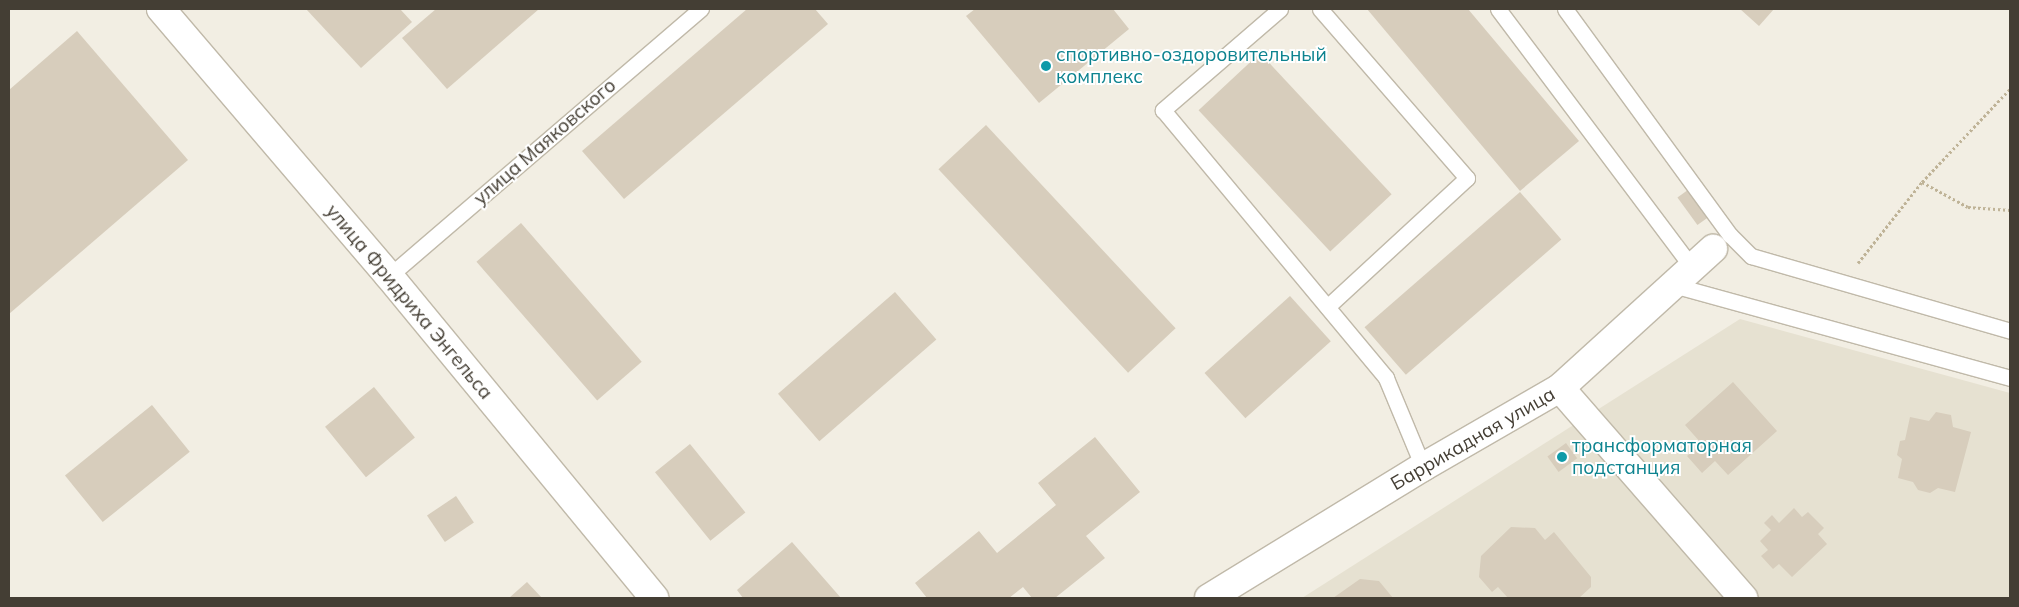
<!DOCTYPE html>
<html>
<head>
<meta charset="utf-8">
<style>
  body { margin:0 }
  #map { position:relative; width:2019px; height:607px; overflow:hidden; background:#f2eee3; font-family:Mulish,sans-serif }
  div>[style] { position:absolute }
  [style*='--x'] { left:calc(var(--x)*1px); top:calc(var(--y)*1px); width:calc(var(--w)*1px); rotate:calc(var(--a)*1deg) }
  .residential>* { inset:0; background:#e6e1d1 }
  .building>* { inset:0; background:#d7cdbc; transform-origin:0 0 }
  .path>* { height:3px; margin-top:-1.5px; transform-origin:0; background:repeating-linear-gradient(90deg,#bfb397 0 2.5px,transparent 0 5px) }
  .roads { filter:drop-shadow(1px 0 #c0b9a9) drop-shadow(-1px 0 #c0b9a9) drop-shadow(0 1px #c0b9a9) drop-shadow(0 -1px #c0b9a9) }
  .service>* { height:15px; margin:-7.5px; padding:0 7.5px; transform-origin:7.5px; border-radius:7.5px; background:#fff }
  .minor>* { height:28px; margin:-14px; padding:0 14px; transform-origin:14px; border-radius:14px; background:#fff }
  .dots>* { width:14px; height:14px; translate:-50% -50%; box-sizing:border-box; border:2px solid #fff; border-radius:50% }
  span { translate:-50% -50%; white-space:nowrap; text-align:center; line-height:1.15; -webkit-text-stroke:4px #fff; paint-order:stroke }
  .culture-label { font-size:19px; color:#0d838f }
  .left { translate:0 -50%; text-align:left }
  .street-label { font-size:19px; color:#443e34 }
  .frame { position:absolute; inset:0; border:10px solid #443e34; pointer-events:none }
</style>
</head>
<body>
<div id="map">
  <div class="residential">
    <div style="clip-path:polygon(1740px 319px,2010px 393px,2010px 598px,1302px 598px)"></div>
  </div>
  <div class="building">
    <div style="clip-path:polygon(306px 9px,400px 9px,412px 22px,361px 68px)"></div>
    <div style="clip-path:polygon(436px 9px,539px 9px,447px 89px,402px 38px)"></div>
    <div style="clip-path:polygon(747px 9px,815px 9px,828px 24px,624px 199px,582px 151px)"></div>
    <div style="clip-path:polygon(975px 9px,1113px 9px,1129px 29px,1039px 103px,966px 16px)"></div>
    <div style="clip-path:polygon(1367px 9px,1468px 9px,1579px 141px,1520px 191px)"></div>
    <div style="clip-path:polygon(1740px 9px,1774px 9px,1759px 26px)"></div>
    <div style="clip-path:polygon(77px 31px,188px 160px,9px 314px,9px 90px)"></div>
    <div style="left:1260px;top:53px;width:193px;height:84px;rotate:47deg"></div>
    <div style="left:986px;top:125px;width:278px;height:65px;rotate:47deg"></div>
    <div style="left:1692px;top:187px;width:34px;height:18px;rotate:54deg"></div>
    <div style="left:1520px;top:192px;width:63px;height:206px;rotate:49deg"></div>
    <div style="left:521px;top:223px;width:184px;height:59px;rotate:49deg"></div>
    <div style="left:895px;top:292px;width:63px;height:155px;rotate:49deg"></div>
    <div style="left:1290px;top:296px;width:61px;height:115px;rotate:48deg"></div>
    <div style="clip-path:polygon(1733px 382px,1777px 431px,1728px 475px,1715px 461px,1702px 473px,1687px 456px,1701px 443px,1685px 425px)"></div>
    <div style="left:374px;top:387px;width:65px;height:63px;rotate:51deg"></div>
    <div style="left:152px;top:405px;width:60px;height:112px;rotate:51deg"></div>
    <div style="clip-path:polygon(1936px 412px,1951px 415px,1953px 427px,1971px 432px,1955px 492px,1938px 488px,1930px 493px,1918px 490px,1913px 482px,1898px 478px,1902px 459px,1897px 455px,1900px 441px,1905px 440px,1910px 417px,1929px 421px)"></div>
    <div style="clip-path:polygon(1095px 437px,1140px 492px,1086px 536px,1105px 558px,1055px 598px,1032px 598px,1023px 587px,1009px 598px,927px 598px,915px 583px,979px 531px,997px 553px,1056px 505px,1038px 483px)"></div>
    <div style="left:1566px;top:443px;width:19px;height:23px;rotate:54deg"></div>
    <div style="left:690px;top:444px;width:88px;height:45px;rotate:51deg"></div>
    <div style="left:456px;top:496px;width:32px;height:35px;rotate:56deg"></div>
    <div style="clip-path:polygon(1794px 508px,1802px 517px,1808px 512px,1824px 528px,1818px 534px,1827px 544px,1792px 577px,1779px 564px,1773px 569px,1761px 556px,1768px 550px,1760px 541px,1771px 530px,1764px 523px,1772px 515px,1779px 523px)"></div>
    <div style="clip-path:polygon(1511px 527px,1535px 528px,1545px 540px,1554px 532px,1591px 577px,1591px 587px,1579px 598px,1508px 598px,1498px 587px,1492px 592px,1479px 577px,1481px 556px)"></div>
    <div style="clip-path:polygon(792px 542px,841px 598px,743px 598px,737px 590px)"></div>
    <div style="clip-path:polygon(1360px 579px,1379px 581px,1393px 598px,1333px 598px)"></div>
    <div style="clip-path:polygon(527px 582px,542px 598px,509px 598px)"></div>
  </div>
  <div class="path">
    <div style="--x:1922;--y:182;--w:52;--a:28.5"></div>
    <div style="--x:1968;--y:207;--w:42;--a:4.1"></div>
    <div style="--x:1858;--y:263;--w:103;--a:-51.7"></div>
    <div style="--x:1922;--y:182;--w:128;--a:-46.6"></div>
  </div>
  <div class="roads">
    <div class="service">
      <div style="--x:1280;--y:9;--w:155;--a:139.2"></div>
      <div style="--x:1163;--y:110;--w:349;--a:50.2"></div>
      <div style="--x:1386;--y:378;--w:96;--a:67.4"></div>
      <div style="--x:1320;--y:9;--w:224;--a:49"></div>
      <div style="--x:1467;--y:178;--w:190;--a:137.3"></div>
      <div style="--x:1498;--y:9;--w:323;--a:53.1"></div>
      <div style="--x:1565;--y:9;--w:280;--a:53.9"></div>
      <div style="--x:1730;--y:235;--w:30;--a:45"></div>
      <div style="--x:1751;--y:256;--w:270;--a:16.1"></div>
      <div style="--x:389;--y:276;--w:411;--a:-40.6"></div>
      <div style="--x:1673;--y:285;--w:350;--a:15.4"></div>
    </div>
    <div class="minor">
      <div style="--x:161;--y:9;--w:351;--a:49.5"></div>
      <div style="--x:389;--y:276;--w:417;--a:50.5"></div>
      <div style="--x:1560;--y:388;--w:279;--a:48.9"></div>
      <div style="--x:1209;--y:598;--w:251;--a:-31.5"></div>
      <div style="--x:1423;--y:467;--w:158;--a:-30"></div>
      <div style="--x:1560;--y:388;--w:207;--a:-42.3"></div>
    </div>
  </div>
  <div class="dots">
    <div style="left:1046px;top:66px;background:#0f9aa8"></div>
    <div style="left:1562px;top:457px;background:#0f9aa8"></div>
  </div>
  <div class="culture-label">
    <span class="left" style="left:1056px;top:66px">спортивно-оздоровительный<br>комплекс</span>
    <span class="left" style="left:1572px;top:457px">трансформаторная<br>подстанция</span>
  </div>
  <div class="street-label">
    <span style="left:545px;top:142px;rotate:-41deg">улица Маяковского</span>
    <span style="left:409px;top:302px;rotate:50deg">улица Фридриха Энгельса</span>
    <span style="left:1473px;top:439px;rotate:-30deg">Баррикадная улица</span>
  </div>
  <div class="frame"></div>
</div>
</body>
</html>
